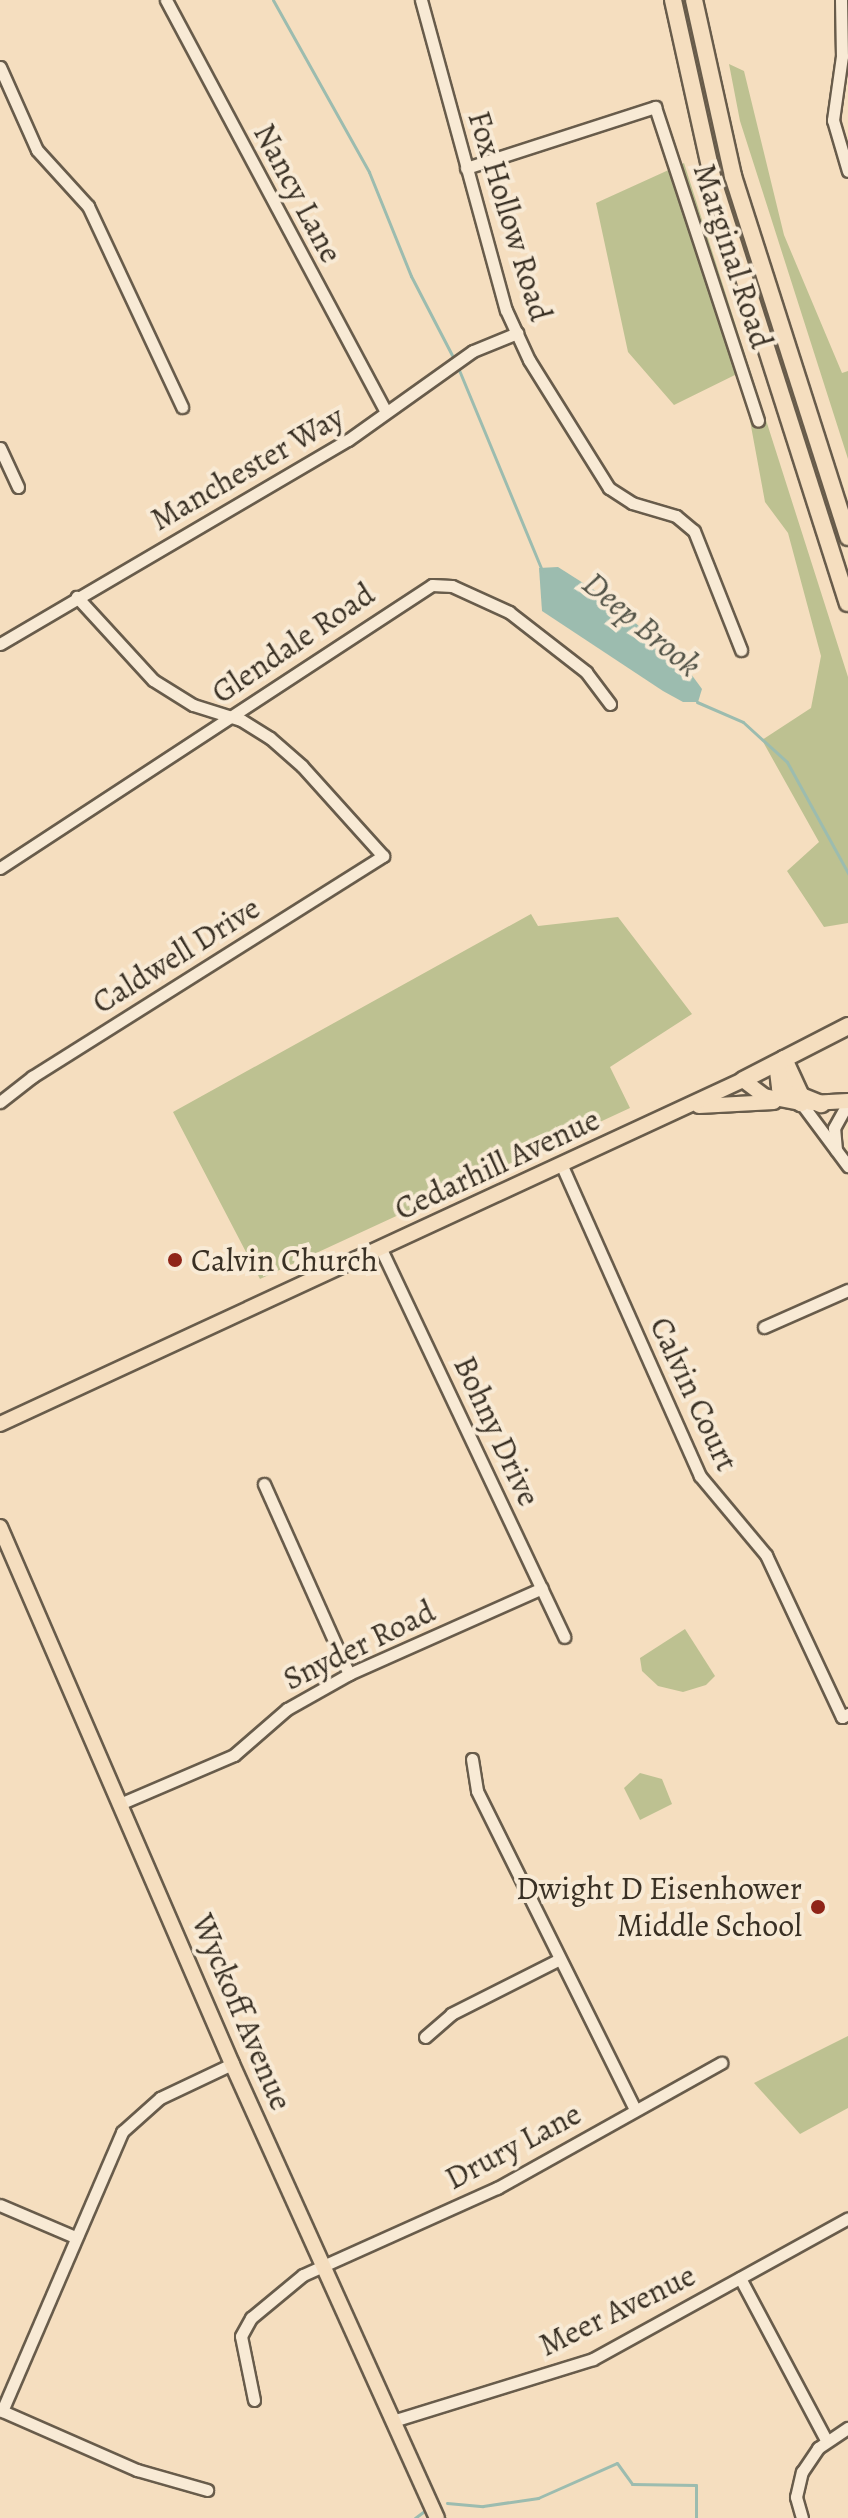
<!DOCTYPE html>
<html>
<head>
<meta charset="utf-8">
<style>
  body { margin:0 }
  #map { position:relative; width:848px; height:2518px; overflow:hidden; background:#f5debf; font-family:Alegreya,serif }
  div>[style] { position:absolute }
  .green>* { inset:0; background:#bdc191 }
  .water>* { inset:0; background:#9cbcaf }
  .stream>* { height:3px; margin:-1.5px; padding:0 1.5px; transform-origin:1.5px; border-radius:1.5px; background:#9cbcaf }
  .roads { filter:drop-shadow(2px 0 #685c4b) drop-shadow(-2px 0 #685c4b) drop-shadow(0 2px #685c4b) drop-shadow(0 -2px #685c4b) }
  .minor>* { height:11px; margin:-5.5px; padding:0 5.5px; transform-origin:5.5px; border-radius:5.5px; background:#f8ead5 }
  .major>* { height:14px; margin:-7px; padding:0 7px; transform-origin:7px; border-radius:7px; background:#f5debf }
  .highway>* { height:16px; margin:-8px; padding:0 8px; transform-origin:8px; border-radius:8px; background:#f5debf }
  .dots>* { width:22px; height:22px; translate:-50% -50%; box-sizing:border-box; border:4px solid #f8ead5; border-radius:50% }
  span { translate:-50% -50%; white-space:nowrap; text-align:center; line-height:1.15; -webkit-text-stroke:8px #f8ead5; paint-order:stroke }
  .street-label { font-size:32px; color:#393024 }
  .poi-label { font-size:32px; color:#393024 }
  .left { translate:0 -50%; text-align:left }
  .right { translate:-100% -50%; text-align:right }
  .water-label { font-size:34px; color:#525347; font-style:italic }
</style>
</head>
<body>
<div id="map">
  <div class="green">
    <div style="clip-path:polygon(729px 64px,744px 71px,784px 235px,842px 373px,848px 371px,848px 459px,740px 121px)"></div>
    <div style="clip-path:polygon(684px 163px,848px 677px,848px 923px,824px 927px,787px 871px,819px 842px,762px 740px,811px 708px,821px 656px,788px 533px,765px 502px,741px 372px,674px 405px,628px 352px,596px 203px)"></div>
    <div style="clip-path:polygon(531px 914px,538px 926px,618px 917px,692px 1014px,610px 1067px,630px 1108px,260px 1279px,173px 1112px)"></div>
    <div style="clip-path:polygon(685px 1629px,715px 1676px,706px 1685px,683px 1692px,658px 1686px,642px 1671px,640px 1658px)"></div>
    <div style="clip-path:polygon(640px 1773px,662px 1779px,672px 1804px,640px 1820px,624px 1788px)"></div>
    <div style="clip-path:polygon(848px 2036px,848px 2108px,800px 2134px,754px 2083px)"></div>
  </div>
  <div class="water">
    <div style="clip-path:polygon(558px 567px,602px 595px,683px 663px,702px 689px,698px 702px,683px 702px,663px 691px,542px 611px,539px 568px)"></div>
  </div>
  <div class="stream">
    <div style="left:273px;top:0;width:197px;rotate:60.8deg"></div>
    <div style="left:369px;top:172px;width:112px;rotate:68deg"></div>
    <div style="left:411px;top:276px;width:89px;rotate:62.6deg"></div>
    <div style="left:459px;top:370px;width:217px;rotate:67.5deg"></div>
    <div style="left:697px;top:702px;width:50px;rotate:23.5deg"></div>
    <div style="left:743px;top:722px;width:59px;rotate:42.3deg"></div>
    <div style="left:787px;top:762px;width:127px;rotate:61.2deg"></div>
    <div style="left:447px;top:2503px;width:36px;rotate:5deg"></div>
    <div style="left:483px;top:2506px;width:56px;rotate:-8.3deg"></div>
    <div style="left:538px;top:2498px;width:86px;rotate:-23.9deg"></div>
    <div style="left:617px;top:2463px;width:26px;rotate:54deg"></div>
    <div style="left:632px;top:2484px;width:64px;rotate:0.9deg"></div>
    <div style="left:696px;top:2485px;width:33px;rotate:90deg"></div>
    <div style="left:415px;top:2518px;width:10px;rotate:-37deg"></div>
  </div>
  <div class="roads">
    <div class="minor">
      <div style="left:166px;top:0;width:466px;rotate:61.9deg"></div>
      <div style="left:421px;top:0;width:321px;rotate:74.7deg"></div>
      <div style="left:506px;top:310px;width:55px;rotate:65.3deg"></div>
      <div style="left:529px;top:360px;width:151px;rotate:58deg"></div>
      <div style="left:609px;top:488px;width:27px;rotate:33deg"></div>
      <div style="left:632px;top:503px;width:46px;rotate:16.5deg"></div>
      <div style="left:676px;top:516px;width:23px;rotate:40deg"></div>
      <div style="left:694px;top:531px;width:128px;rotate:68.4deg"></div>
      <div style="left:841px;top:0;width:56px;rotate:89deg"></div>
      <div style="left:842px;top:56px;width:65px;rotate:98deg"></div>
      <div style="left:833px;top:120px;width:53px;rotate:73.6deg"></div>
      <div style="left:0;top:67px;width:91px;rotate:66deg"></div>
      <div style="left:37px;top:150px;width:76px;rotate:47.7deg"></div>
      <div style="left:88px;top:206px;width:222px;rotate:64.9deg"></div>
      <div style="left:466px;top:168px;width:199px;rotate:-17.9deg"></div>
      <div style="left:655px;top:107px;width:330px;rotate:71.8deg"></div>
      <div style="left:0;top:448px;width:43px;rotate:65.2deg"></div>
      <div style="left:0;top:644px;width:403px;rotate:-30.4deg"></div>
      <div style="left:348px;top:440px;width:153px;rotate:-35.5deg"></div>
      <div style="left:473px;top:351px;width:48px;rotate:-22.2deg"></div>
      <div style="left:0;top:868px;width:516px;rotate:-33.23deg"></div>
      <div style="left:432px;top:585px;width:20px;rotate:3deg"></div>
      <div style="left:452px;top:586px;width:63px;rotate:24.5deg"></div>
      <div style="left:509px;top:612px;width:98px;rotate:37.9deg"></div>
      <div style="left:586px;top:672px;width:40px;rotate:53deg"></div>
      <div style="left:0;top:1102px;width:41px;rotate:-38deg"></div>
      <div style="left:32px;top:1077px;width:415px;rotate:-32.2deg"></div>
      <div style="left:383px;top:856px;width:121px;rotate:-132deg"></div>
      <div style="left:302px;top:766px;width:43px;rotate:-138.8deg"></div>
      <div style="left:270px;top:738px;width:34px;rotate:-148deg"></div>
      <div style="left:241px;top:720px;width:50px;rotate:-162.6deg"></div>
      <div style="left:193px;top:705px;width:47px;rotate:-148deg"></div>
      <div style="left:153px;top:680px;width:113px;rotate:-132.5deg"></div>
      <div style="left:801px;top:1103px;width:79px;rotate:53.3deg"></div>
      <div style="left:836px;top:1150px;width:22px;rotate:-95deg"></div>
      <div style="left:834px;top:1128px;width:29px;rotate:-61deg"></div>
      <div style="left:562px;top:1166px;width:339px;rotate:66deg"></div>
      <div style="left:700px;top:1476px;width:103px;rotate:50.1deg"></div>
      <div style="left:766px;top:1555px;width:179px;rotate:64.9deg"></div>
      <div style="left:842px;top:1717px;width:7px;rotate:-27deg"></div>
      <div style="left:381px;top:1249px;width:429px;rotate:64.7deg"></div>
      <div style="left:764px;top:1327px;width:92px;rotate:-23.8deg"></div>
      <div style="left:264px;top:1484px;width:208px;rotate:65.9deg"></div>
      <div style="left:472px;top:1759px;width:32px;rotate:81deg"></div>
      <div style="left:477px;top:1791px;width:355px;rotate:63.6deg"></div>
      <div style="left:122px;top:1803px;width:122px;rotate:-23.2deg"></div>
      <div style="left:234px;top:1755px;width:70px;rotate:-41deg"></div>
      <div style="left:287px;top:1709px;width:71px;rotate:-29.4deg"></div>
      <div style="left:349px;top:1674px;width:211px;rotate:-24deg"></div>
      <div style="left:425px;top:2037px;width:35px;rotate:-41deg"></div>
      <div style="left:451px;top:2014px;width:120px;rotate:-26.8deg"></div>
      <div style="left:0;top:2205px;width:82px;rotate:23.1deg"></div>
      <div style="left:740px;top:2278px;width:183px;rotate:62deg"></div>
      <div style="left:254px;top:2400px;width:65px;rotate:-101.5deg"></div>
      <div style="left:241px;top:2336px;width:21px;rotate:-61deg"></div>
      <div style="left:251px;top:2318px;width:67px;rotate:-39.6deg"></div>
      <div style="left:303px;top:2275px;width:213px;rotate:-24.2deg"></div>
      <div style="left:497px;top:2188px;width:257px;rotate:-29.2deg"></div>
      <div style="left:0;top:2410px;width:150px;rotate:23.7deg"></div>
      <div style="left:137px;top:2470px;width:73px;rotate:15.9deg"></div>
      <div style="left:2px;top:2411px;width:304px;rotate:-66.7deg"></div>
      <div style="left:122px;top:2132px;width:51px;rotate:-41.8deg"></div>
      <div style="left:160px;top:2098px;width:80px;rotate:-25.3deg"></div>
      <div style="left:396px;top:2420px;width:206px;rotate:-17.2deg"></div>
      <div style="left:593px;top:2359px;width:291px;rotate:-28.9deg"></div>
      <div style="left:802px;top:2518px;width:22px;rotate:-106deg"></div>
      <div style="left:796px;top:2497px;width:26px;rotate:-77deg"></div>
      <div style="left:802px;top:2472px;width:29px;rotate:-56deg"></div>
      <div style="left:818px;top:2448px;width:36px;rotate:-34deg"></div>
    </div>
    <div class="major">
      <div style="left:811px;top:1103px;width:37px;rotate:-3deg"></div>
      <div style="left:699px;top:1106px;width:75px;rotate:-3.1deg"></div>
      <div style="left:0;top:1424px;width:819px;rotate:-24.84deg"></div>
      <div style="left:743px;top:1080px;width:26px;rotate:37deg"></div>
      <div style="left:764px;top:1096px;width:38px;rotate:11deg"></div>
      <div style="left:0;top:1527px;width:585px;rotate:66.63deg"></div>
      <div style="left:232px;top:2064px;width:498px;rotate:65.7deg"></div>
    </div>
    <div class="highway">
      <div style="left:673px;top:0;width:185px;rotate:77.5deg"></div>
      <div style="left:713px;top:181px;width:443px;rotate:72.3deg"></div>
      <div style="left:694px;top:0;width:180px;rotate:77.5deg"></div>
      <div style="left:733px;top:176px;width:379px;rotate:72.3deg"></div>
      <div style="left:784px;top:1059px;width:41px;rotate:65.3deg"></div>
      <div style="left:801px;top:1096px;width:22px;rotate:22deg"></div>
      <div style="left:784px;top:1059px;width:13px;rotate:117deg"></div>
      <div style="left:778px;top:1071px;width:17px;rotate:83deg"></div>
      <div style="left:780px;top:1088px;width:26px;rotate:36deg"></div>
      <div style="left:743px;top:1080px;width:118px;rotate:-27.2deg"></div>
    </div>
  </div>
  <div class="dots">
    <div style="left:175px;top:1260px;background:#8f2418"></div>
    <div style="left:818px;top:1907px;background:#8f2418"></div>
  </div>
  <div class="street-label">
    <span style="left:298px;top:193px;rotate:62deg">Nancy Lane</span>
    <span style="left:510px;top:216px;rotate:73deg">Fox Hollow Road</span>
    <span style="left:733px;top:256px;rotate:72deg">Marginal Road</span>
    <span style="left:247px;top:468px;rotate:-30deg">Manchester Way</span>
    <span style="left:293px;top:643px;rotate:-34deg">Glendale Road</span>
    <span style="left:176px;top:955px;rotate:-32deg">Caldwell Drive</span>
    <span style="left:497px;top:1164px;rotate:-25deg">Cedarhill Avenue</span>
    <span style="left:694px;top:1394px;rotate:65deg">Calvin Court</span>
    <span style="left:497px;top:1431px;rotate:65deg">Bohny Drive</span>
    <span style="left:359px;top:1645px;rotate:-26deg">Snyder Road</span>
    <span style="left:242px;top:2012px;rotate:67deg">Wyckoff Avenue</span>
    <span style="left:513px;top:2146px;rotate:-28deg">Drury Lane</span>
    <span style="left:617px;top:2310px;rotate:-26deg">Meer Avenue</span>
  </div>
  <div class="poi-label">
    <span class="left" style="left:191px;top:1260px">Calvin Church</span>
    <span class="right" style="left:802px;top:1907px">Dwight D Eisenhower<br>Middle School</span>
  </div>
  <div class="water-label">
    <span style="left:642px;top:624px;rotate:40deg">Deep Brook</span>
  </div>
</div>
</body>
</html>
